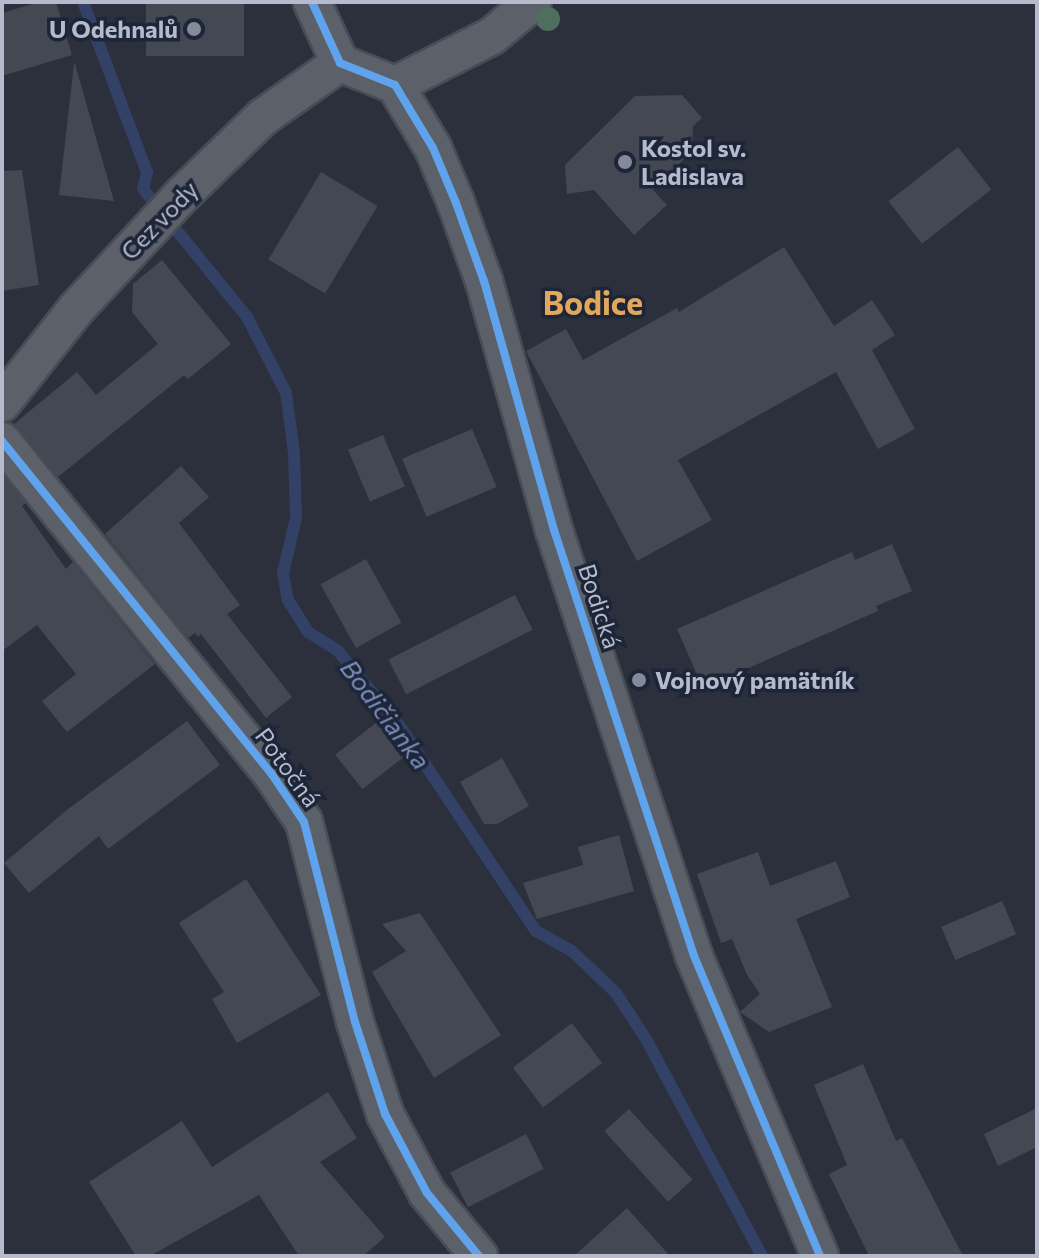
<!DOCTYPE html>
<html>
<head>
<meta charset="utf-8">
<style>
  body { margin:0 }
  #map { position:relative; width:1039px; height:1258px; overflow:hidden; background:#2b303c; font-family:Commissioner,sans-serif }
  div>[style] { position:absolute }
  .stream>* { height:12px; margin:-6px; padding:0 6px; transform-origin:6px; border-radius:6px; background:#334167 }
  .building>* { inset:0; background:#444852; transform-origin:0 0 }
  .roads { filter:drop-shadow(2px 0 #484c55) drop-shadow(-2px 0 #484c55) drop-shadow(0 2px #484c55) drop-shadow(0 -2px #484c55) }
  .minor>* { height:36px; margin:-18px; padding:0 18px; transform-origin:18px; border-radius:18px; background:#5c6069 }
  .cycleway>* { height:8px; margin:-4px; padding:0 4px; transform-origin:4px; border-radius:4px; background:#60a3ed }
  .trees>* { width:24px; height:24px; margin:-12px; border-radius:50%; background:#4e6e60 }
  .dots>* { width:22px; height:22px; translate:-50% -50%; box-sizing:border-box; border:4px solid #1d2539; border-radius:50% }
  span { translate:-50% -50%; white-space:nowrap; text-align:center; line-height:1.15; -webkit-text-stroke:7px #1d2539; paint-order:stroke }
  .poi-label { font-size:24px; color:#b5bbcd; font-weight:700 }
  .right { translate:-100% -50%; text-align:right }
  .left { translate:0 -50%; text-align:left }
  .street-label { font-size:24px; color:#b5bbcd }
  .water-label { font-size:26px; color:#7a8cb7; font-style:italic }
  .district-label { font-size:32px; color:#e1a85d; font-weight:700 }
  .frame { position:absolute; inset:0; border:4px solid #b5bbcd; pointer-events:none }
</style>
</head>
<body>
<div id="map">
  <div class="stream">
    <div style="left:83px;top:2px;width:182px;rotate:69.4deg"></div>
    <div style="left:147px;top:172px;width:17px;rotate:103deg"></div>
    <div style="left:143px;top:189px;width:165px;rotate:50.9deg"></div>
    <div style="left:247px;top:317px;width:85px;rotate:62.8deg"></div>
    <div style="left:286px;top:393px;width:61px;rotate:82.4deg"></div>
    <div style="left:294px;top:453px;width:65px;rotate:88.2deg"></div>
    <div style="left:296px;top:518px;width:57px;rotate:103.3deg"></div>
    <div style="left:283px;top:573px;width:27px;rotate:80deg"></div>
    <div style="left:288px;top:600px;width:38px;rotate:58deg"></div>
    <div style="left:308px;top:632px;width:36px;rotate:32deg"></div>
    <div style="left:338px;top:651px;width:99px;rotate:50.7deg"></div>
    <div style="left:401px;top:728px;width:244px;rotate:56.4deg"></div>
    <div style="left:536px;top:931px;width:41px;rotate:29.1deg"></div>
    <div style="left:572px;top:951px;width:61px;rotate:43.7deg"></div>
    <div style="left:616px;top:993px;width:55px;rotate:56.9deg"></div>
    <div style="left:646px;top:1039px;width:246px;rotate:61.9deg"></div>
  </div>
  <div class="building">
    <div style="clip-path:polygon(39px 2px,56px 2px,72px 55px,2px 76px,2px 13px)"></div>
    <div style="left:146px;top:2px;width:98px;height:54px"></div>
    <div style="clip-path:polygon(74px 64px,75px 64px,114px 201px,59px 195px)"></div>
    <div style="clip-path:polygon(682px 95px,702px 118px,693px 126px,692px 151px,653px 190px,667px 205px,634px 235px,594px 190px,567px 194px,565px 165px,635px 96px)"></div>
    <div style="left:958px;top:147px;width:54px;height:88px;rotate:52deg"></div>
    <div style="clip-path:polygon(22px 170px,39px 285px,2px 291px,2px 171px)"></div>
    <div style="left:321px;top:172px;width:66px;height:102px;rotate:31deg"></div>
    <div style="clip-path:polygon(784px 247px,834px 326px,872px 300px,895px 335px,872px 350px,915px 429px,878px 449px,836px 372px,678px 460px,712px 520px,637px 561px,526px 351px,566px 329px,583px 360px,677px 308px,679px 312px)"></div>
    <div style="clip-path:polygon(162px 260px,231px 344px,188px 379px,184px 375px,58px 477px,14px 424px,77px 372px,96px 395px,158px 344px,132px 312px,133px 284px)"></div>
    <div style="left:472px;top:429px;width:63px;height:76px;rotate:67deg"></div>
    <div style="left:383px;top:435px;width:56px;height:38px;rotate:67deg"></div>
    <div style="clip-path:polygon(181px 466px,209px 497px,179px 523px,240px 605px,227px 614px,292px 697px,266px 718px,201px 634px,198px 637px,195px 633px,188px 638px,105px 534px)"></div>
    <div style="clip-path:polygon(2px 474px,26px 503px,22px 506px,66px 569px,73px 562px,155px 664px,67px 732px,42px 701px,76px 674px,37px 625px,2px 651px)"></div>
    <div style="clip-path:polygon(892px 544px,912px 591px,876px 606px,878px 611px,703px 688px,677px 629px,852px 552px,855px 560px)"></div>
    <div style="left:366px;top:559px;width:73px;height:52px;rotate:61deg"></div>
    <div style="left:515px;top:595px;width:39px;height:142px;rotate:63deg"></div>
    <div style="clip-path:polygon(187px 721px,220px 765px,108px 849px,99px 836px,29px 893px,4px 863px,68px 809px)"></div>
    <div style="left:377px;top:722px;width:44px;height:53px;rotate:52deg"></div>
    <div style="clip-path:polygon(502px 758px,529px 806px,497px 824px,484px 824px,460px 782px)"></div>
    <div style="clip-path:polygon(619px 835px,634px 891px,537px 919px,523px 883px,583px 865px,578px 847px)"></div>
    <div style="clip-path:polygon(758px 852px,770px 886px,836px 861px,850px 897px,796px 919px,832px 1007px,769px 1032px,740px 1012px,760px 994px,747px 975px,732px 939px,721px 943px,697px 874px)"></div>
    <div style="clip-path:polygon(246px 879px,321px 995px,237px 1043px,212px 999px,224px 992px,179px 923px)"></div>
    <div style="left:1002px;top:901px;width:36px;height:66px;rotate:67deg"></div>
    <div style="clip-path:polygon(420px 913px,501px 1035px,434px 1078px,372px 972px,406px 951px,382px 924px)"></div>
    <div style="left:572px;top:1023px;width:50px;height:74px;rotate:53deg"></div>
    <div style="clip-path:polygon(863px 1064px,896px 1141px,902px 1138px,963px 1256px,869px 1256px,829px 1174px,847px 1165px,814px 1085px)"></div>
    <div style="clip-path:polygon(328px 1092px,357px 1138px,320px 1162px,385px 1237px,363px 1256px,299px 1256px,259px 1195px,150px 1256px,136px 1256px,89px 1182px,182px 1121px,212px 1167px)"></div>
    <div style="clip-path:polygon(1037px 1108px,1037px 1147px,998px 1166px,984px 1134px)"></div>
    <div style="left:629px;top:1109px;width:95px;height:33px;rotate:48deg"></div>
    <div style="left:526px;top:1134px;width:39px;height:85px;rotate:63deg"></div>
    <div style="clip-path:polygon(627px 1208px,670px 1256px,574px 1256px)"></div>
  </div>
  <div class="roads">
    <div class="minor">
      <div style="left:312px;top:2px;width:67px;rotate:65.3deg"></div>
      <div style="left:340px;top:63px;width:59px;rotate:21.8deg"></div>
      <div style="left:395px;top:85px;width:74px;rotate:58.9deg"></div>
      <div style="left:433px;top:148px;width:60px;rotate:67.3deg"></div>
      <div style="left:456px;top:203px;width:83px;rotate:70.3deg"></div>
      <div style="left:484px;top:281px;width:259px;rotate:74.3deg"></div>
      <div style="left:554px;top:530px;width:448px;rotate:71.8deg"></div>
      <div style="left:694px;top:956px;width:325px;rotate:67.2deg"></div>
      <div style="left:395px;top:85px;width:109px;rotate:-26.8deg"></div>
      <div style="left:492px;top:36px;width:53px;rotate:-39.7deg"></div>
      <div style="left:2px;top:403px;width:121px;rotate:-51.7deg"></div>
      <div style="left:77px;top:308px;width:154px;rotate:-47.1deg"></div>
      <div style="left:182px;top:195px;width:112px;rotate:-43.9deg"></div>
      <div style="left:263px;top:117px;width:94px;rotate:-35deg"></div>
      <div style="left:2px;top:441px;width:427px;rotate:51deg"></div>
      <div style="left:271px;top:773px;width:59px;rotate:56deg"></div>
      <div style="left:304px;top:822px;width:206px;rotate:75.7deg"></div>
      <div style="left:355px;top:1022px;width:97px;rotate:71.9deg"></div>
      <div style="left:385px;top:1114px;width:89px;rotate:62deg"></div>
      <div style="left:427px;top:1193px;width:82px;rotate:50.5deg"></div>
    </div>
  </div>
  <div class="cycleway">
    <div style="left:312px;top:2px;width:67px;rotate:65.3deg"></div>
    <div style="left:340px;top:63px;width:59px;rotate:21.8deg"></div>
    <div style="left:395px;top:85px;width:74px;rotate:58.9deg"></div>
    <div style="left:433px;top:148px;width:60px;rotate:67.3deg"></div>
    <div style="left:456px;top:203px;width:83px;rotate:70.3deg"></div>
    <div style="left:484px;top:281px;width:259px;rotate:74.3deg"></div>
    <div style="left:554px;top:530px;width:448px;rotate:71.8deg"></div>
    <div style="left:694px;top:956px;width:325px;rotate:67.2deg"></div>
    <div style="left:2px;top:441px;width:427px;rotate:51deg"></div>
    <div style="left:271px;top:773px;width:59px;rotate:56deg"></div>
    <div style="left:304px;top:822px;width:206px;rotate:75.7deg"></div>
    <div style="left:355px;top:1022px;width:97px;rotate:71.9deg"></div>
    <div style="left:385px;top:1114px;width:89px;rotate:62deg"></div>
    <div style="left:427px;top:1193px;width:82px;rotate:50.5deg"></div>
  </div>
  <div class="trees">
    <div style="left:548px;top:19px"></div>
  </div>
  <div class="dots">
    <div style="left:194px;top:29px;background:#858a9a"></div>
    <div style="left:625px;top:162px;background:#858a9a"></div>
    <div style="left:639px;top:680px;background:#858a9a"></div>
  </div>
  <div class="poi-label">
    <span class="right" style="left:178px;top:29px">U Odehnalů</span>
    <span class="left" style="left:641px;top:162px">Kostol sv.<br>Ladislava</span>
    <span class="left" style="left:655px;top:680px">Vojnový pamätník</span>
  </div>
  <div class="street-label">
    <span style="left:159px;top:220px;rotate:-46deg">Cez vody</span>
    <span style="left:600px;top:606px;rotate:72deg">Bodická</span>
    <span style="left:288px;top:767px;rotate:54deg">Potočná</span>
  </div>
  <div class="water-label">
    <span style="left:386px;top:714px;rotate:53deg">Bodičianka</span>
  </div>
  <div class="district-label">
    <span style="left:593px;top:302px">Bodice</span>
  </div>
  <div class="frame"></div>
</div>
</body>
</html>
